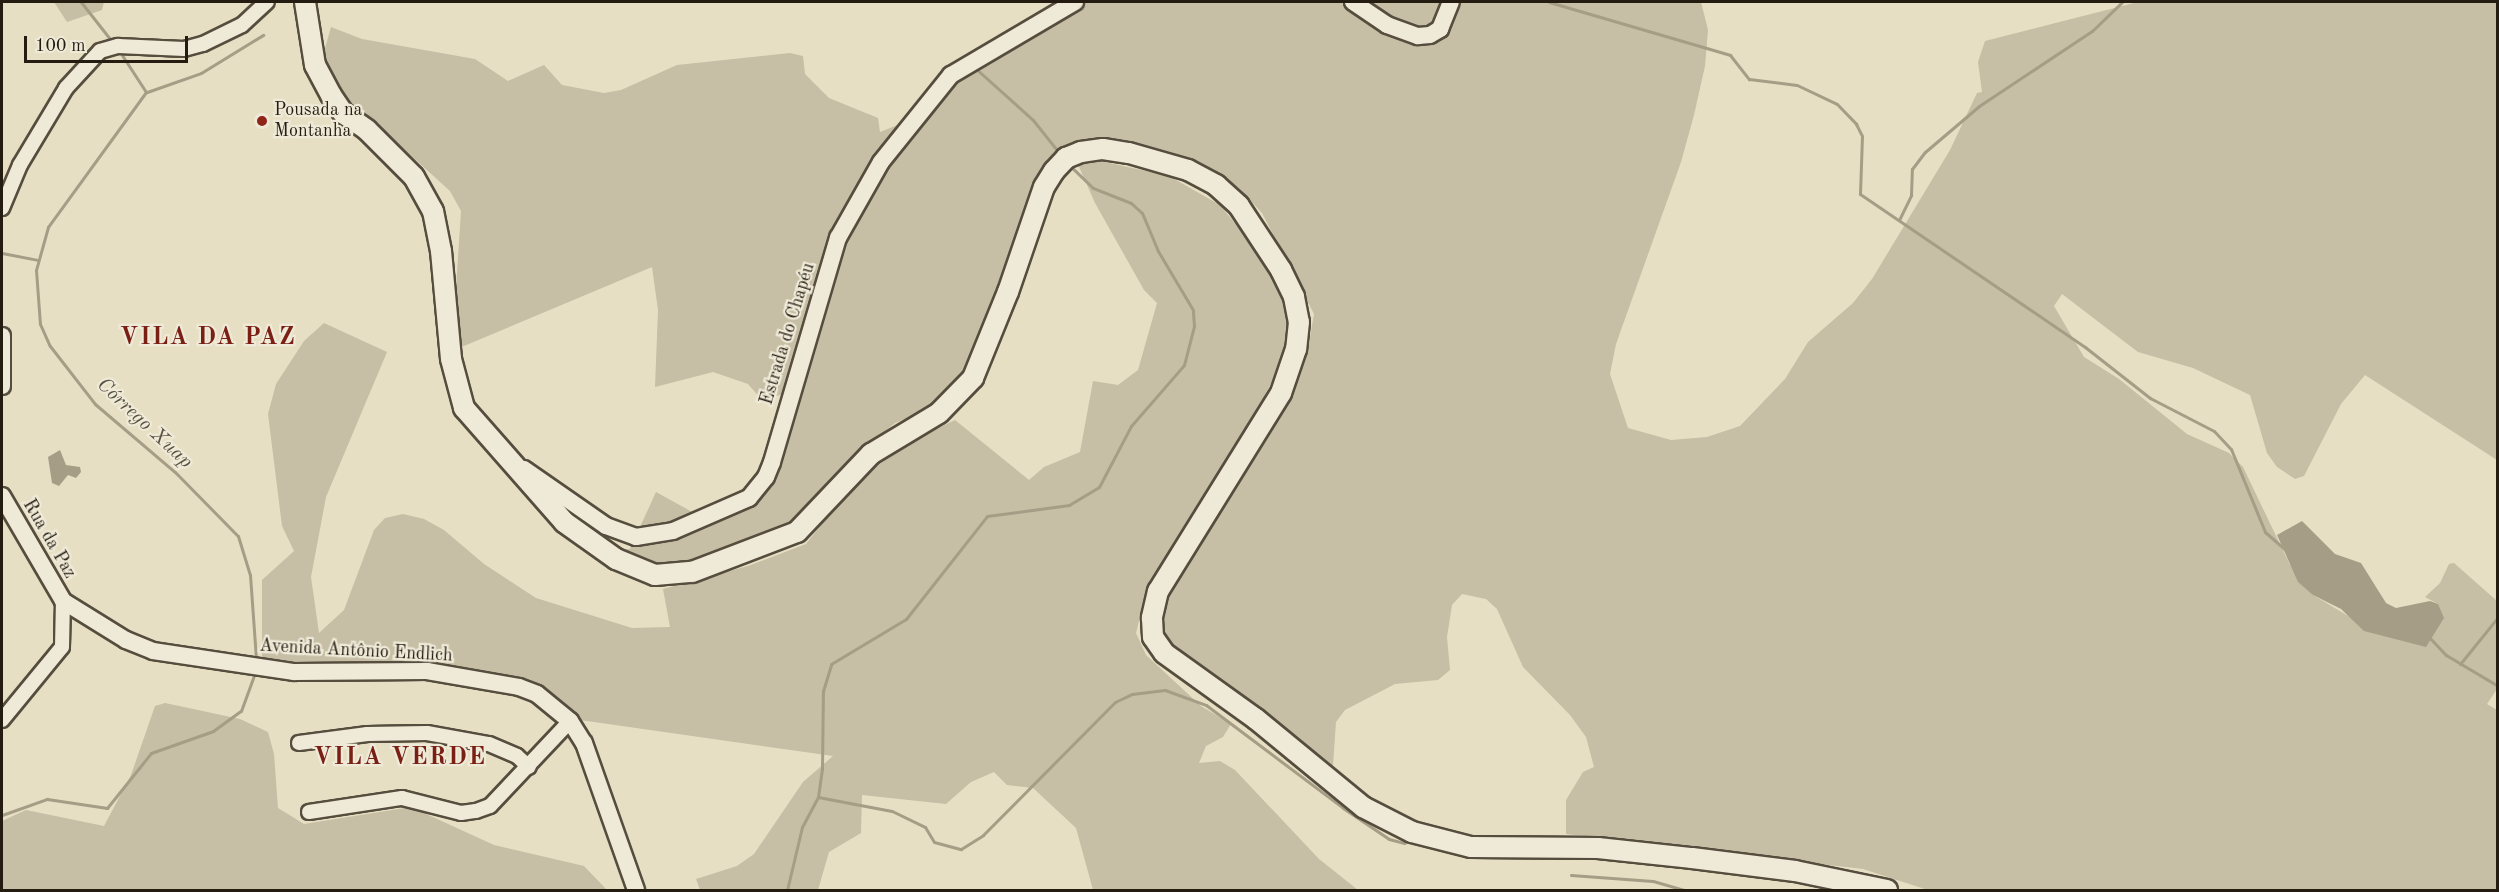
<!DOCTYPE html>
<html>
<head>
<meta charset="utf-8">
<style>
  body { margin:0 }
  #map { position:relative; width:2499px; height:892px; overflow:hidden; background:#e7dfc3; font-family:"Old Standard TT",serif }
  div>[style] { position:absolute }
  .green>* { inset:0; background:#c6bea5 }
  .water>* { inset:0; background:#a59d86 }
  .stream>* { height:3px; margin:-1.5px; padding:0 1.5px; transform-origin:1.5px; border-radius:1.5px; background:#a59d86 }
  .roads { filter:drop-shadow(2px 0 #564d3e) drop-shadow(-2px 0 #564d3e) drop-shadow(0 2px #564d3e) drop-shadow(0 -2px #564d3e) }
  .minor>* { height:14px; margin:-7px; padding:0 7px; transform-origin:7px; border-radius:7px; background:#efead8 }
  .tertiary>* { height:16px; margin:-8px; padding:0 8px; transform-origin:8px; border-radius:8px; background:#efead8 }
  .secondary>* { height:20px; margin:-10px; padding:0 10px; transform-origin:10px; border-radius:10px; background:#efead8 }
  .dots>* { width:16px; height:16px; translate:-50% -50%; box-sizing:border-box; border:3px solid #efead8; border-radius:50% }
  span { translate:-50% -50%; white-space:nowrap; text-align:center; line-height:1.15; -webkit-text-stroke:4.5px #efead8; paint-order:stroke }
  .poi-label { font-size:18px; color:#251c11 }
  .left { translate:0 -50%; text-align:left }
  .street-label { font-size:18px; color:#251c11 }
  .water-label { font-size:20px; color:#585040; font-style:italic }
  .district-label { font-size:24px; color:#7a1f14; font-weight:700; letter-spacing:1.5px }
  .frame { position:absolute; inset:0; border:3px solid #251c11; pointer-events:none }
  .scale { position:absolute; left:24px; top:36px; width:164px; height:27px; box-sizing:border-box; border:3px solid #251c11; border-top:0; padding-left:8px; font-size:18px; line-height:21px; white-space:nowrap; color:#251c11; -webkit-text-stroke:4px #efead8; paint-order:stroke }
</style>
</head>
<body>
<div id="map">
  <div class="green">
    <div style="clip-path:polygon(54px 2px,104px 2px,102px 10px,67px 22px)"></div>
    <div style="clip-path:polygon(1062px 2px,1701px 2px,1708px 30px,1705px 66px,1694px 115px,1681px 162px,1616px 344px,1610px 374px,1628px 428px,1671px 440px,1707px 437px,1740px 426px,1785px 379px,1808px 342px,1853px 303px,1872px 279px,1950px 150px,1977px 93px,1982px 92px,1978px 62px,1985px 41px,2138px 2px,2497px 2px,2497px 460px,2365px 375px,2341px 404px,2304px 476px,2295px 479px,2277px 467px,2267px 453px,2250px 395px,2193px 368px,2138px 352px,2062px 294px,2054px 306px,2084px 357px,2119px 379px,2187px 434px,2229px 453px,2243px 467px,2290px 565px,2313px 595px,2380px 635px,2428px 641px,2433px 634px,2438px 604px,2425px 597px,2440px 583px,2449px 564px,2454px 563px,2497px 601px,2497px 689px,2487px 704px,2497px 710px,2497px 890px,1928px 890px,1863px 869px,1566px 834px,1566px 800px,1583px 772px,1594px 767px,1586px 737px,1570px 715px,1523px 667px,1497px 609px,1486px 599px,1462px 594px,1452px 605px,1447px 637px,1450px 670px,1438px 680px,1395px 684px,1345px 710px,1336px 722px,1333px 766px,1203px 673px,1171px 645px,1160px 629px,1167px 588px,1208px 533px,1288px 388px,1309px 343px,1314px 314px,1262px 213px,1248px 198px,1216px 171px,1135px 145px,1062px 146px,1039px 181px,979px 340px,947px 402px,895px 423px,855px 455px,796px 518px,747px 548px,656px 572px,602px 550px,630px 549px,656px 492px,705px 519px,760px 489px,784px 394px,762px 400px,748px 384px,713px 372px,655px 387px,658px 310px,652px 267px,452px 351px,461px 211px,450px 191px,375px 123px,343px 101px,322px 59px,331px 27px,362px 39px,475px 59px,508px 81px,544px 65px,562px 85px,604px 93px,621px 90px,677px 65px,790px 53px,803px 56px,805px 74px,829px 98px,878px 118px,880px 132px,908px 121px,946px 73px,987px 42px)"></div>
    <div style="clip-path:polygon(1082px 157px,1169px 176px,1220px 205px,1248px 239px,1294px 315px,1288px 351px,1225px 470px,1148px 584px,1136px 633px,1146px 655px,1201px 706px,1231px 724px,1223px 737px,1206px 746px,1199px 763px,1220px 761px,1235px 770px,1319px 859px,1358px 890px,1093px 890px,1076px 828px,1033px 788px,1007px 785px,994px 772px,971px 782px,946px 804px,862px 795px,861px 833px,829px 852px,818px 890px,700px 890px,696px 879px,737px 866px,754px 854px,803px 782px,833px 756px,580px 720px,525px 688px,262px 663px,262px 580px,294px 551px,282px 526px,268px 414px,276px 384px,304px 341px,324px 323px,387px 352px,326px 497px,311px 577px,319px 633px,344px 610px,374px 530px,385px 518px,403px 514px,424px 519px,444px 530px,484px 564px,536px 598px,632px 628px,670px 627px,663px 589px,748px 566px,806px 544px,861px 474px,887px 453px,955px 420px,1029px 480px,1044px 467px,1080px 452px,1093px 381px,1118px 385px,1138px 370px,1157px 303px,1144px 290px,1095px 203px,1076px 160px)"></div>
    <div style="clip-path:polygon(165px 703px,240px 719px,268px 732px,274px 754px,278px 808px,304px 824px,411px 807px,494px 845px,584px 866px,607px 890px,2px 890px,2px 821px,26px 810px,104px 826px,131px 775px,155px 706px)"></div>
  </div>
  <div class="water">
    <div style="clip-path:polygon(60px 450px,66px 465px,80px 467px,81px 472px,76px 478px,68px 475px,59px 486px,52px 483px,48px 457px)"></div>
    <div style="clip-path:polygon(2302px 521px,2335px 554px,2361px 563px,2386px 603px,2396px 608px,2430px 601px,2438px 604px,2444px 618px,2426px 647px,2364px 631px,2341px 609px,2313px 595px,2298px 582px,2277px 535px)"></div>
  </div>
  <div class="stream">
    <div style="left:81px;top:2px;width:47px;rotate:51.9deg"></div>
    <div style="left:1549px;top:2px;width:189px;rotate:16.3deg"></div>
    <div style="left:1730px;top:55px;width:31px;rotate:52deg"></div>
    <div style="left:1749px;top:79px;width:48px;rotate:7.1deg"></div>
    <div style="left:1797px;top:85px;width:44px;rotate:25.4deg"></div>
    <div style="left:1837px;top:104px;width:28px;rotate:46deg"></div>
    <div style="left:1856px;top:124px;width:13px;rotate:63deg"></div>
    <div style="left:1862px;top:136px;width:58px;rotate:92deg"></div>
    <div style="left:1860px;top:194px;width:272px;rotate:34.2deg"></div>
    <div style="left:2085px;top:347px;width:83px;rotate:38.1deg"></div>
    <div style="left:2150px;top:398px;width:72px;rotate:27.3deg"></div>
    <div style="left:2214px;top:431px;width:25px;rotate:47deg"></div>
    <div style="left:2231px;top:449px;width:90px;rotate:67.7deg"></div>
    <div style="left:2265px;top:532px;width:29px;rotate:41deg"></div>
    <div style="left:120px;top:52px;width:48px;rotate:57deg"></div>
    <div style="left:974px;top:67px;width:79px;rotate:41.9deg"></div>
    <div style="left:1033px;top:120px;width:43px;rotate:51.5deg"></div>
    <div style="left:146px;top:92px;width:167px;rotate:126deg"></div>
    <div style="left:48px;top:227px;width:45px;rotate:105.6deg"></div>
    <div style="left:36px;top:270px;width:54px;rotate:85.8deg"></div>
    <div style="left:40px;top:324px;width:24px;rotate:66deg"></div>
    <div style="left:50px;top:346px;width:73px;rotate:52.2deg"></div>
    <div style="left:95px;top:404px;width:105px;rotate:40.4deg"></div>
    <div style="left:175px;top:472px;width:90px;rotate:45.5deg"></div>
    <div style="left:238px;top:536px;width:41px;rotate:72.9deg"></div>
    <div style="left:250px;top:575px;width:83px;rotate:85.9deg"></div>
    <div style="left:147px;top:92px;width:57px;rotate:-19.4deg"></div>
    <div style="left:201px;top:73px;width:73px;rotate:-31.5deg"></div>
    <div style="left:1899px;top:220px;width:28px;rotate:-64deg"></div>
    <div style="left:1911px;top:195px;width:26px;rotate:-88deg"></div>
    <div style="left:1912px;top:169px;width:21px;rotate:-53deg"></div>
    <div style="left:1925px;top:152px;width:71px;rotate:-40.4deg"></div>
    <div style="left:1979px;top:106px;width:136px;rotate:-33.6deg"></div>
    <div style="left:2092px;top:31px;width:42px;rotate:-44deg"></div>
    <div style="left:2px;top:253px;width:36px;rotate:11deg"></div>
    <div style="left:2429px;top:637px;width:25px;rotate:47deg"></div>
    <div style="left:2446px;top:655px;width:61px;rotate:30.8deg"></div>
    <div style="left:2460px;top:664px;width:60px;rotate:-51deg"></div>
    <div style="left:818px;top:797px;width:75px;rotate:10.7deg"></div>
    <div style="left:892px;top:811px;width:37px;rotate:26deg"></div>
    <div style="left:925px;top:827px;width:17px;rotate:59deg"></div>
    <div style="left:934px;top:842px;width:28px;rotate:15deg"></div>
    <div style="left:961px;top:849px;width:26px;rotate:-32deg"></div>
    <div style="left:983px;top:835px;width:187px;rotate:-45.2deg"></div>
    <div style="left:1115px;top:702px;width:19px;rotate:-25deg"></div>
    <div style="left:1132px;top:694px;width:33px;rotate:-7deg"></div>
    <div style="left:1165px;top:690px;width:44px;rotate:20.1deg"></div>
    <div style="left:1206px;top:705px;width:171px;rotate:36.9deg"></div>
    <div style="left:1343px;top:808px;width:55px;rotate:34deg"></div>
    <div style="left:1389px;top:839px;width:16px;rotate:15deg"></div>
    <div style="left:2px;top:815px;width:48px;rotate:-19.6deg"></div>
    <div style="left:47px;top:799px;width:61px;rotate:8.5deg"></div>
    <div style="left:107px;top:808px;width:70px;rotate:-51.3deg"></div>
    <div style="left:151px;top:753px;width:66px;rotate:-19.5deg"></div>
    <div style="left:213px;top:731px;width:34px;rotate:-36deg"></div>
    <div style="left:241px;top:711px;width:37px;rotate:-70deg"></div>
    <div style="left:1571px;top:875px;width:82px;rotate:4.2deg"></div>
    <div style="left:1653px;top:881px;width:33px;rotate:16deg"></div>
    <div style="left:787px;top:890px;width:65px;rotate:-76.6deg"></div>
    <div style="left:802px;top:827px;width:34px;rotate:-62deg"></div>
    <div style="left:818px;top:797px;width:29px;rotate:-82deg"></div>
    <div style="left:822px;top:768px;width:77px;rotate:-89.3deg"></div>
    <div style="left:823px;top:691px;width:28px;rotate:-73deg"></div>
    <div style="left:831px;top:664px;width:87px;rotate:-31deg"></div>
    <div style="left:906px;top:619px;width:131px;rotate:-51.8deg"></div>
    <div style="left:987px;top:516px;width:83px;rotate:-7.6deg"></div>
    <div style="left:1069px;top:505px;width:35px;rotate:-31deg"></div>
    <div style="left:1099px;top:487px;width:69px;rotate:-62.3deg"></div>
    <div style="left:1131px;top:426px;width:81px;rotate:-49deg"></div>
    <div style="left:1184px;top:365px;width:40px;rotate:-75.6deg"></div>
    <div style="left:1194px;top:326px;width:16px;rotate:-94deg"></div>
    <div style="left:1193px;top:310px;width:69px;rotate:-120.7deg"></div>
    <div style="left:1158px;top:251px;width:41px;rotate:-112.8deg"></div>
    <div style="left:1142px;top:213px;width:15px;rotate:-138deg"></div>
    <div style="left:1131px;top:203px;width:41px;rotate:-158.5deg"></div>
    <div style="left:1093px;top:188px;width:30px;rotate:-136deg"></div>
  </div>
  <div class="roads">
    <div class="minor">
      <div style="left:2px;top:208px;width:47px;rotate:-67.3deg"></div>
      <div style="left:20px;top:165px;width:90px;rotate:-59.1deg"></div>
      <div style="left:66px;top:88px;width:50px;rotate:-47.4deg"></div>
      <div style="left:100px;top:51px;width:19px;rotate:-16deg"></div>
      <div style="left:118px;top:46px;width:66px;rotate:2.6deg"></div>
      <div style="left:184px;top:49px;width:20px;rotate:-15deg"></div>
      <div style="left:203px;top:44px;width:43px;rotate:-26deg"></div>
      <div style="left:242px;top:25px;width:34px;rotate:-43deg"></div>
      <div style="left:2px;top:720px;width:94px;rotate:-50.6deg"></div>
      <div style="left:62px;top:647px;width:46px;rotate:-88.8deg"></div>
      <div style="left:299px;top:743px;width:69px;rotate:-7.5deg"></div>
      <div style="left:367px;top:734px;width:60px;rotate:-1deg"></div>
      <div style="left:427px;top:733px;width:63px;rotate:10.1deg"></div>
      <div style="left:489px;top:744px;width:30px;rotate:23deg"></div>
      <div style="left:517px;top:756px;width:16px;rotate:43deg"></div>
      <div style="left:309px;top:812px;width:94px;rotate:-8.6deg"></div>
      <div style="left:402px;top:798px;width:61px;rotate:14.3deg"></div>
      <div style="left:461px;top:813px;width:15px;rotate:-8deg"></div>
      <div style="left:476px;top:811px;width:15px;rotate:-20deg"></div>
      <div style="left:490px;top:806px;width:117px;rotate:-46.7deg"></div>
    </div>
    <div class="tertiary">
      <div style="left:1353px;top:2px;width:41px;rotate:34.1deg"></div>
      <div style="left:1387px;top:25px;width:33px;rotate:20deg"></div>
      <div style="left:1418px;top:36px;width:12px;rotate:-5deg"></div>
      <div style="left:1430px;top:35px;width:12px;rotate:-31deg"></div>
      <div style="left:1440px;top:29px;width:29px;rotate:-68deg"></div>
      <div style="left:2px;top:336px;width:50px;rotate:90deg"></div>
      <div style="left:524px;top:469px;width:100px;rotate:34.8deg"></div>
      <div style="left:606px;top:526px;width:32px;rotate:20deg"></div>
      <div style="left:636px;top:537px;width:37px;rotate:-9deg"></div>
      <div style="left:673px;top:531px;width:83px;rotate:-23.5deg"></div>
      <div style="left:749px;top:498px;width:27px;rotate:-51deg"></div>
      <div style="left:766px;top:477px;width:16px;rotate:-68deg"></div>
      <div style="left:772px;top:462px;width:234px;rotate:-73.6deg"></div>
      <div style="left:838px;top:238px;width:87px;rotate:-60.5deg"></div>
      <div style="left:881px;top:162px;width:112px;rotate:-51.2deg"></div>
      <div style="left:951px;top:75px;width:144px;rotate:-30.5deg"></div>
      <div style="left:2px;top:496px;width:121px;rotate:59.8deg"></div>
      <div style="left:63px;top:601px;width:74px;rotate:31.8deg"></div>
      <div style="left:126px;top:640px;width:29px;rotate:22deg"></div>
      <div style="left:153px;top:651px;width:143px;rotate:8.5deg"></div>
      <div style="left:294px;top:672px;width:133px;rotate:-0.4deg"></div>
      <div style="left:427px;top:671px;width:93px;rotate:9.9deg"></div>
      <div style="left:519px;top:687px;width:19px;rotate:21deg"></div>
      <div style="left:537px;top:694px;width:43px;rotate:39.3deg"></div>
      <div style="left:570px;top:721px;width:26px;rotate:58deg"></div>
      <div style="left:584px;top:743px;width:156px;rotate:70.5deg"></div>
    </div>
    <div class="secondary">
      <div style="left:305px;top:2px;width:64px;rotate:81deg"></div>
      <div style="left:315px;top:65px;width:34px;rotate:62deg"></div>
      <div style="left:331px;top:95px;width:22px;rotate:56deg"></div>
      <div style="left:343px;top:113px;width:29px;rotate:35deg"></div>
      <div style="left:367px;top:130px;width:66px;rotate:45deg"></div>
      <div style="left:414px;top:177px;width:39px;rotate:61deg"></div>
      <div style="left:433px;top:211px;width:41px;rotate:78.7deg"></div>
      <div style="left:441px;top:251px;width:108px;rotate:84.7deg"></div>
      <div style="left:451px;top:359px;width:51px;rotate:75.1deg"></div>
      <div style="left:464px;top:408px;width:152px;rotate:48.7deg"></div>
      <div style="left:564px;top:522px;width:64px;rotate:35.4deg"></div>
      <div style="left:616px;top:559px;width:42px;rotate:22.3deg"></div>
      <div style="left:655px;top:575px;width:37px;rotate:-5deg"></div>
      <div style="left:692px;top:572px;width:112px;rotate:-20.9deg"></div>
      <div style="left:797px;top:532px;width:108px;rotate:-46.5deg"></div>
      <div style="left:871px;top:454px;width:79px;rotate:-31.1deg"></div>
      <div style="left:939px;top:413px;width:49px;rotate:-45.8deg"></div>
      <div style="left:973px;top:378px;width:93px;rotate:-67.9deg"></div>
      <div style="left:1008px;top:292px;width:111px;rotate:-71.1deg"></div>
      <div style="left:1044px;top:187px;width:19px;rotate:-58deg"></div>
      <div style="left:1054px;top:171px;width:18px;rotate:-47deg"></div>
      <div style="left:1066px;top:158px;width:16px;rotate:-22deg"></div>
      <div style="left:1081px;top:152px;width:22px;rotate:-8deg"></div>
      <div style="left:1103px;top:149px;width:26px;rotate:9deg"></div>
      <div style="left:1129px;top:153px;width:61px;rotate:16.1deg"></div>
      <div style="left:1188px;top:170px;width:32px;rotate:28deg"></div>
      <div style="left:1216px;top:185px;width:31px;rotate:42deg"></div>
      <div style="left:1239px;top:206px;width:77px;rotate:56.7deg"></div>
      <div style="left:1281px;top:270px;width:30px;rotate:64deg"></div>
      <div style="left:1294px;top:297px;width:25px;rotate:79deg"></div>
      <div style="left:1299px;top:322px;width:27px;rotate:96deg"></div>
      <div style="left:1296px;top:349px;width:46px;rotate:108.8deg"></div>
      <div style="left:1281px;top:393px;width:233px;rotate:121.8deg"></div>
      <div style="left:1158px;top:591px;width:28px;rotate:103deg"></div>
      <div style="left:1152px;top:618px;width:19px;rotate:87deg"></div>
      <div style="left:1153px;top:637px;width:19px;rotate:55deg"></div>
      <div style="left:1164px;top:653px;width:113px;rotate:35.7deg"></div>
      <div style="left:1256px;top:719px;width:139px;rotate:39.4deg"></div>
      <div style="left:1363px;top:807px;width:55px;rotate:27deg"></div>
      <div style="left:1412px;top:832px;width:61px;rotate:14.3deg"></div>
      <div style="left:1471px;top:847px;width:127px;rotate:0.5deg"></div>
      <div style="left:1598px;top:848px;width:95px;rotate:6.1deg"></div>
      <div style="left:1692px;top:858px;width:104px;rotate:7.2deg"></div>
      <div style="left:1795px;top:871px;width:94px;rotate:11.7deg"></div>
    </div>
  </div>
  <div class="dots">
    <div style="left:262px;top:121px;background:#8f2418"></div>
  </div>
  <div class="poi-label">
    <span class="left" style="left:274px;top:121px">Pousada na<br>Montanha</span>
  </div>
  <div class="street-label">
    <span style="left:788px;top:334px;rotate:-73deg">Estrada do Chapéu</span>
    <span style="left:49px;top:539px;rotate:60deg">Rua da Paz</span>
    <span style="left:356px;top:651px;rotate:3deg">Avenida Antônio Endlich</span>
  </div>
  <div class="water-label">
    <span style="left:144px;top:424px;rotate:43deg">Córrego Xuap</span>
  </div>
  <div class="district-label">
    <span style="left:208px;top:339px">VILA DA PAZ</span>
    <span style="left:400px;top:759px">VILA VERDE</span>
  </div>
  <div class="frame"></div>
  <div class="scale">100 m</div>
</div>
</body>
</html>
